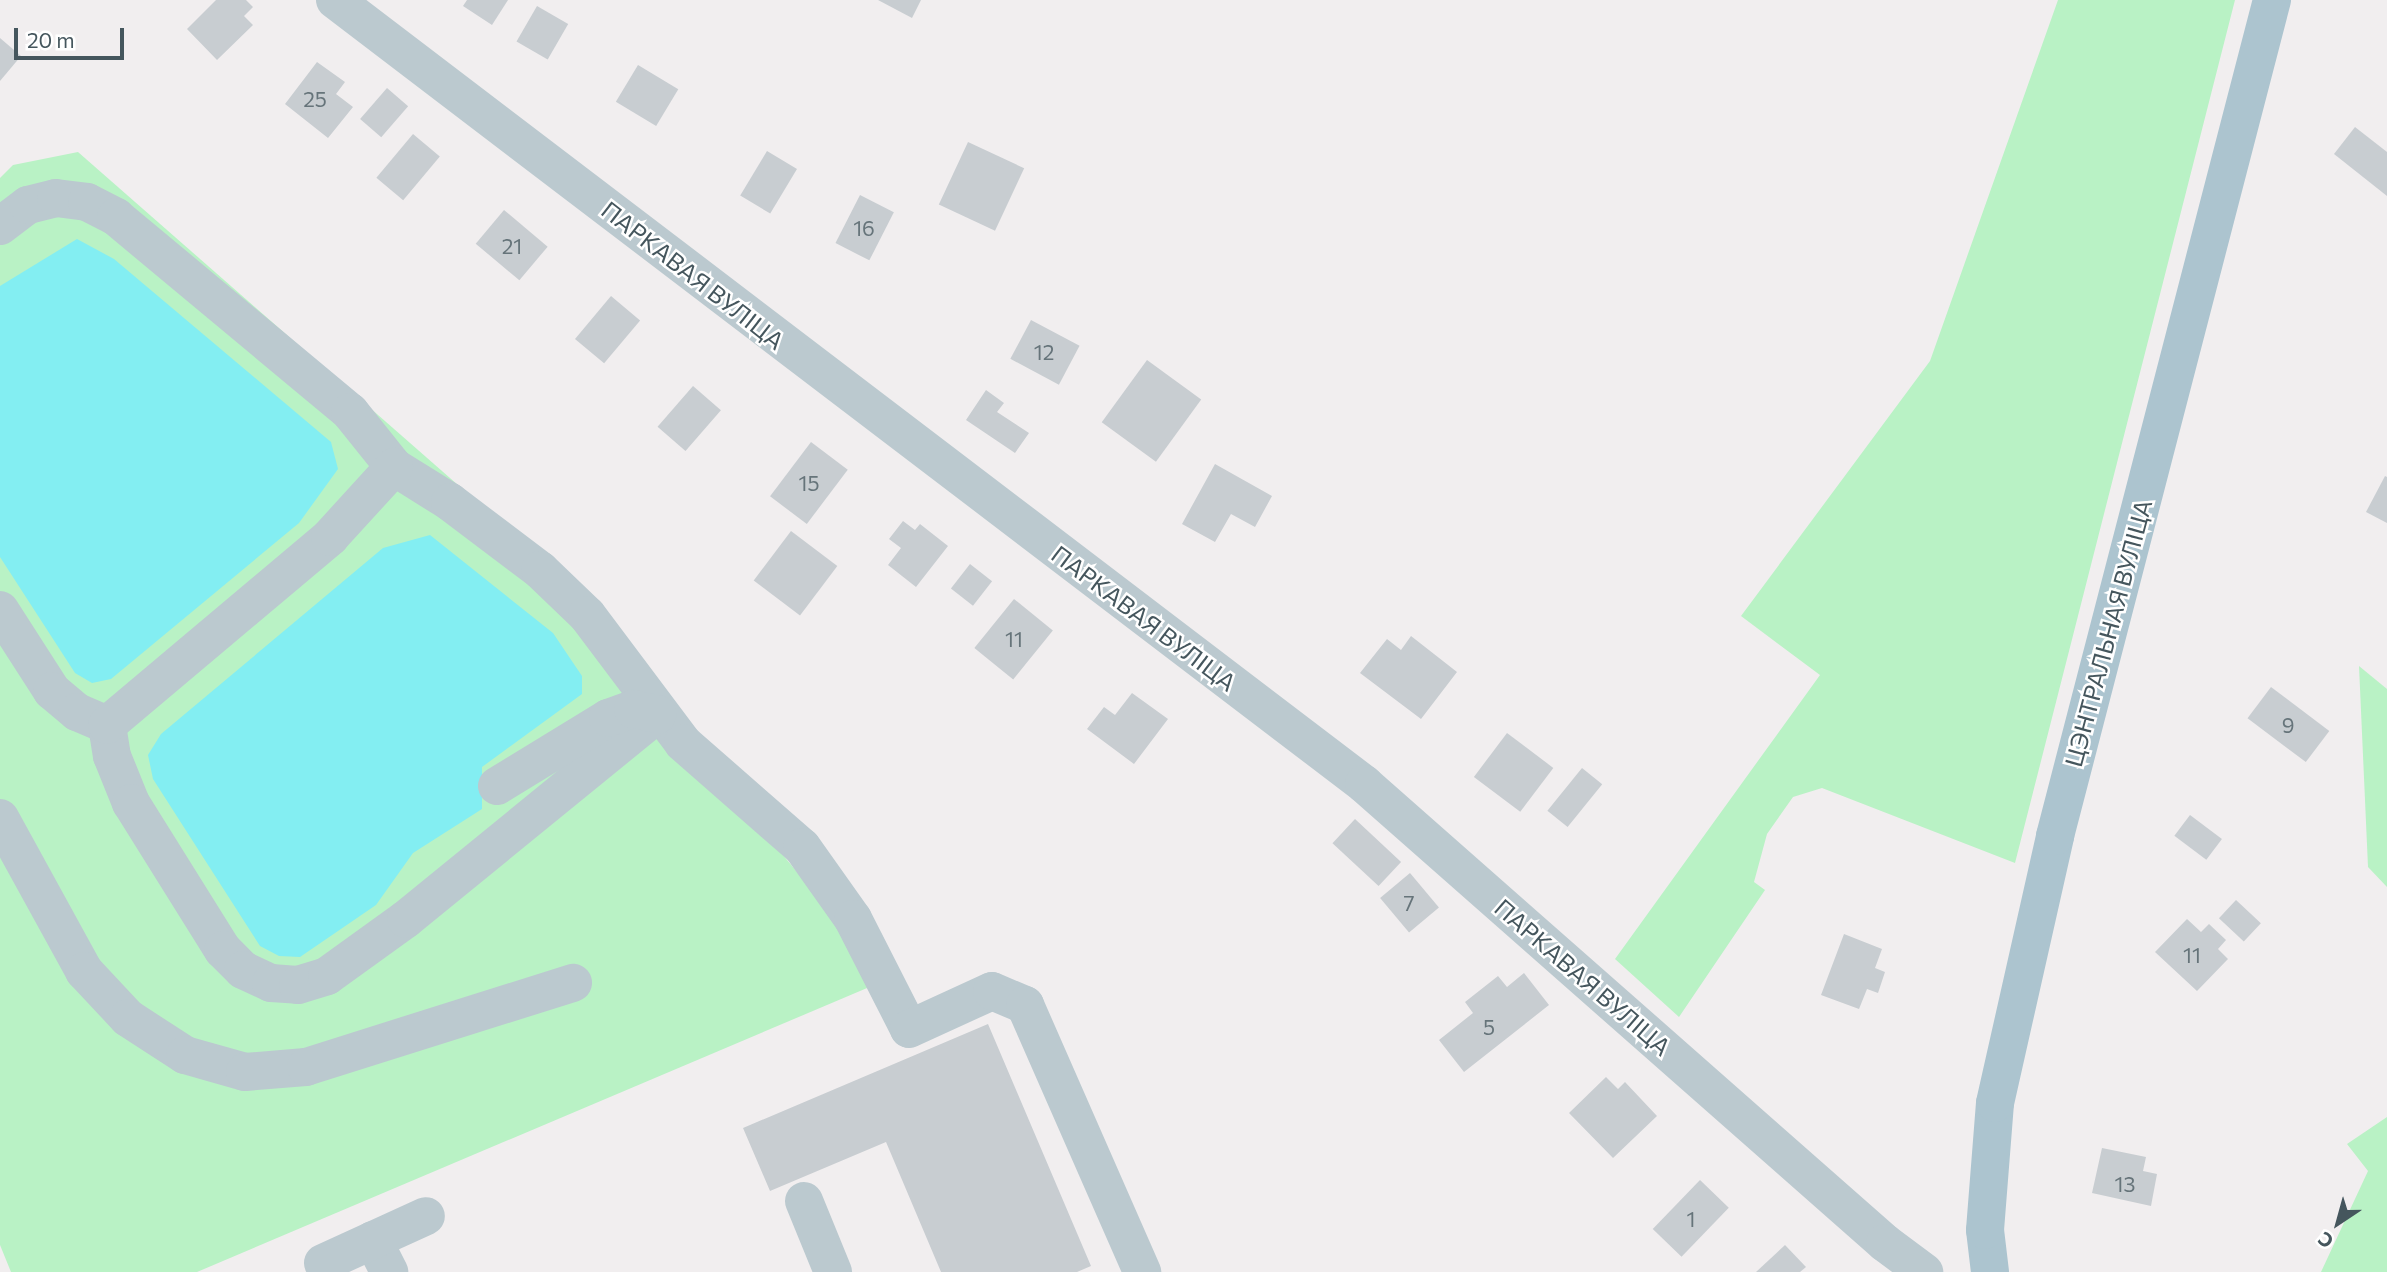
<!DOCTYPE html>
<html>
<head>
<meta charset="utf-8">
<style>
  body { margin:0 }
  #map { position:relative; width:2387px; height:1272px; overflow:hidden; background:#f1eeef; font-family:Commissioner,sans-serif }
  div>[style] { position:absolute }
  .green>* { inset:0; background:#b9f2c5 }
  .water>* { inset:0; background:#83eef2 }
  .building>* { inset:0; background:#c8cdd1; transform-origin:0 0 }
  .minor>* { height:38px; margin:-19px; padding:0 19px; transform-origin:19px; border-radius:19px; background:#bbc9cf }
  .major>* { height:38px; margin:-19px; padding:0 19px; transform-origin:19px; border-radius:19px; background:#acc4cf }
  span { translate:-50% -50%; white-space:nowrap; text-align:center; line-height:1.15; -webkit-text-stroke:5px #fff; paint-order:stroke }
  .number-label { font-size:21px; color:#66747a }
  .number-label span { -webkit-text-stroke-width:0 }
  .street-label { font-size:24px; color:#45565d }
  .north { position:absolute; left:2303px; top:1188px; width:70px; height:70px; -webkit-text-stroke:5px #fff; paint-order:stroke; rotate:216deg; font-size:19px; font-weight:700; line-height:28px; text-align:center; color:#45565d }
  .north::after { content:''; display:block; margin:auto; width:24px; height:32px; background:#45565d; clip-path:polygon(50% 0,100% 100%,50% 72%,0 100%) }
  .scale { position:absolute; left:14px; top:28px; width:110px; height:32px; box-sizing:border-box; border:4px solid #45565d; border-top:0; padding-left:9px; font-size:21px; line-height:24px; white-space:nowrap; color:#45565d; -webkit-text-stroke:5px #fff; paint-order:stroke }
</style>
</head>
<body>
<div id="map">
  <div class="green">
    <div style="clip-path:polygon(2058px 0,2235px 0,2015px 863px,1822px 788px,1793px 797px,1767px 834px,1754px 882px,1765px 890px,1679px 1017px,1615px 959px,1820px 675px,1741px 616px,1930px 361px)"></div>
    <div style="clip-path:polygon(78px 152px,531px 549px,886px 980px,197px 1272px,11px 1272px,0 1245px,0 178px,13px 165px)"></div>
    <div style="clip-path:polygon(2359px 666px,2387px 689px,2387px 887px,2368px 867px)"></div>
    <div style="clip-path:polygon(2387px 1117px,2387px 1272px,2321px 1272px,2368px 1171px,2347px 1144px)"></div>
  </div>
  <div class="water">
    <div style="clip-path:polygon(77px 239px,114px 259px,331px 442px,338px 469px,299px 523px,111px 679px,92px 683px,75px 673px,0 557px,0 286px)"></div>
    <div style="clip-path:polygon(430px 535px,553px 633px,582px 676px,582px 694px,482px 767px,482px 809px,413px 853px,376px 905px,300px 957px,279px 956px,260px 946px,153px 779px,148px 755px,161px 734px,383px 548px)"></div>
  </div>
  <div class="building">
    <div style="clip-path:polygon(216px 0,246px 0,253px 7px,244px 16px,253px 25px,217px 60px,187px 29px)"></div>
    <div style="clip-path:polygon(467px 0,508px 0,492px 25px,463px 6px)"></div>
    <div style="clip-path:polygon(878px 0,921px 0,912px 18px)"></div>
    <div style="left:537px;top:6px;width:36px;height:41px;rotate:30deg"></div>
    <div style="clip-path:polygon(0 38px,21px 56px,0 81px)"></div>
    <div style="clip-path:polygon(317px 62px,345px 82px,336px 94px,353px 107px,328px 138px,285px 104px)"></div>
    <div style="left:638px;top:65px;width:47px;height:43px;rotate:31deg"></div>
    <div style="left:387px;top:88px;width:28px;height:41px;rotate:41deg"></div>
    <div style="clip-path:polygon(2355px 127px,2387px 152px,2387px 196px,2334px 154px)"></div>
    <div style="left:413px;top:134px;width:35px;height:57px;rotate:40deg"></div>
    <div style="left:968px;top:142px;width:62px;height:69px;rotate:25deg"></div>
    <div style="left:767px;top:151px;width:35px;height:52px;rotate:31deg"></div>
    <div style="left:860px;top:195px;width:38px;height:54px;rotate:27deg"></div>
    <div style="left:504px;top:210px;width:57px;height:44px;rotate:40deg"></div>
    <div style="left:611px;top:296px;width:38px;height:56px;rotate:40deg"></div>
    <div style="left:1031px;top:320px;width:55px;height:44px;rotate:28deg"></div>
    <div style="left:1147px;top:360px;width:67px;height:77px;rotate:36deg"></div>
    <div style="left:693px;top:386px;width:37px;height:54px;rotate:41deg"></div>
    <div style="clip-path:polygon(986px 390px,1004px 403px,997px 412px,1029px 433px,1015px 453px,966px 420px)"></div>
    <div style="left:811px;top:442px;width:46px;height:68px;rotate:37deg"></div>
    <div style="clip-path:polygon(1215px 464px,1272px 496px,1255px 527px,1231px 514px,1215px 542px,1182px 524px)"></div>
    <div style="clip-path:polygon(2385px 476px,2387px 477px,2387px 523px,2366px 512px)"></div>
    <div style="clip-path:polygon(903px 521px,915px 530px,920px 524px,948px 546px,916px 587px,888px 565px,901px 548px,889px 539px)"></div>
    <div style="left:791px;top:531px;width:58px;height:62px;rotate:37deg"></div>
    <div style="left:970px;top:564px;width:28px;height:31px;rotate:38deg"></div>
    <div style="left:1014px;top:599px;width:50px;height:63px;rotate:39deg"></div>
    <div style="clip-path:polygon(1411px 636px,1457px 672px,1421px 719px,1360px 673px,1387px 639px,1401px 650px)"></div>
    <div style="left:2271px;top:687px;width:73px;height:39px;rotate:37deg"></div>
    <div style="clip-path:polygon(1132px 693px,1168px 719px,1134px 764px,1087px 729px,1104px 707px,1115px 715px)"></div>
    <div style="left:1507px;top:733px;width:58px;height:55px;rotate:37deg"></div>
    <div style="left:1582px;top:768px;width:26px;height:55px;rotate:39deg"></div>
    <div style="left:2190px;top:815px;width:40px;height:26px;rotate:37deg"></div>
    <div style="left:1355px;top:819px;width:63px;height:33px;rotate:43deg"></div>
    <div style="left:1410px;top:873px;width:45px;height:39px;rotate:50deg"></div>
    <div style="left:2236px;top:900px;width:34px;height:25px;rotate:43deg"></div>
    <div style="clip-path:polygon(2187px 919px,2201px 932px,2209px 924px,2226px 940px,2218px 949px,2228px 959px,2197px 991px,2155px 952px)"></div>
    <div style="clip-path:polygon(1844px 934px,1882px 949px,1875px 968px,1885px 972px,1878px 993px,1867px 989px,1859px 1009px,1821px 995px)"></div>
    <div style="clip-path:polygon(1524px 973px,1549px 1005px,1464px 1072px,1439px 1040px,1473px 1013px,1465px 1002px,1498px 976px,1507px 987px)"></div>
    <div style="clip-path:polygon(988px 1024px,1091px 1266px,1077px 1272px,941px 1272px,886px 1142px,770px 1191px,743px 1128px)"></div>
    <div style="clip-path:polygon(1606px 1077px,1618px 1089px,1625px 1082px,1657px 1116px,1613px 1158px,1569px 1113px)"></div>
    <div style="clip-path:polygon(2102px 1148px,2146px 1157px,2143px 1171px,2157px 1174px,2151px 1206px,2092px 1193px)"></div>
    <div style="left:1700px;top:1180px;width:40px;height:68px;rotate:44deg"></div>
    <div style="clip-path:polygon(1785px 1245px,1806px 1267px,1800px 1272px,1756px 1272px)"></div>
  </div>
  <div class="minor">
    <div style="left:335px;top:0;width:1294px;rotate:37.3deg"></div>
    <div style="left:1364px;top:784px;width:694px;rotate:41.38deg"></div>
    <div style="left:1885px;top:1243px;width:49px;rotate:36.6deg"></div>
    <div style="left:0;top:226px;width:35px;rotate:-37deg"></div>
    <div style="left:28px;top:205px;width:29px;rotate:-14deg"></div>
    <div style="left:56px;top:198px;width:31px;rotate:7deg"></div>
    <div style="left:87px;top:202px;width:33px;rotate:27deg"></div>
    <div style="left:116px;top:217px;width:305px;rotate:39.8deg"></div>
    <div style="left:350px;top:412px;width:70px;rotate:51.3deg"></div>
    <div style="left:394px;top:467px;width:66px;rotate:32deg"></div>
    <div style="left:450px;top:502px;width:113px;rotate:37.1deg"></div>
    <div style="left:540px;top:570px;width:65px;rotate:43.8deg"></div>
    <div style="left:587px;top:615px;width:160px;rotate:53.1deg"></div>
    <div style="left:683px;top:743px;width:158px;rotate:41.2deg"></div>
    <div style="left:802px;top:847px;width:88px;rotate:54.7deg"></div>
    <div style="left:853px;top:919px;width:123px;rotate:63deg"></div>
    <div style="left:909px;top:1029px;width:91px;rotate:-24.6deg"></div>
    <div style="left:992px;top:991px;width:36px;rotate:23deg"></div>
    <div style="left:1025px;top:1005px;width:292px;rotate:66.3deg"></div>
    <div style="left:0;top:610px;width:96px;rotate:57.3deg"></div>
    <div style="left:52px;top:691px;width:33px;rotate:40deg"></div>
    <div style="left:77px;top:712px;width:33px;rotate:23deg"></div>
    <div style="left:107px;top:725px;width:31px;rotate:81deg"></div>
    <div style="left:112px;top:756px;width:51px;rotate:68deg"></div>
    <div style="left:131px;top:803px;width:173px;rotate:58deg"></div>
    <div style="left:223px;top:950px;width:28px;rotate:45deg"></div>
    <div style="left:243px;top:970px;width:31px;rotate:25deg"></div>
    <div style="left:271px;top:983px;width:27px;rotate:4deg"></div>
    <div style="left:298px;top:985px;width:30px;rotate:-17deg"></div>
    <div style="left:327px;top:976px;width:97px;rotate:-35.8deg"></div>
    <div style="left:406px;top:919px;width:324px;rotate:-39.2deg"></div>
    <div style="left:107px;top:725px;width:292px;rotate:-40.1deg"></div>
    <div style="left:330px;top:537px;width:95px;rotate:-47.6deg"></div>
    <div style="left:497px;top:786px;width:130px;rotate:-31.5deg"></div>
    <div style="left:608px;top:718px;width:27px;rotate:-20deg"></div>
    <div style="left:633px;top:709px;width:25px;rotate:12deg"></div>
    <div style="left:0;top:818px;width:175px;rotate:61.2deg"></div>
    <div style="left:84px;top:971px;width:64px;rotate:46.9deg"></div>
    <div style="left:128px;top:1018px;width:68px;rotate:33deg"></div>
    <div style="left:185px;top:1055px;width:62px;rotate:15.8deg"></div>
    <div style="left:245px;top:1072px;width:61px;rotate:-4.7deg"></div>
    <div style="left:306px;top:1067px;width:280px;rotate:-17.5deg"></div>
    <div style="left:804px;top:1201px;width:77px;rotate:67.8deg"></div>
    <div style="left:373px;top:1240px;width:36px;rotate:63deg"></div>
    <div style="left:323px;top:1263px;width:113px;rotate:-24.5deg"></div>
  </div>
  <div class="major">
    <div style="left:1990px;top:1272px;width:42px;rotate:-96.8deg"></div>
    <div style="left:1985px;top:1230px;width:127px;rotate:-85.5deg"></div>
    <div style="left:1995px;top:1103px;width:274px;rotate:-77.3deg"></div>
    <div style="left:2055px;top:836px;width:864px;rotate:-75.45deg"></div>
  </div>
  <div class="number-label">
    <span style="left:315px;top:99px">25</span>
    <span style="left:864px;top:228px">16</span>
    <span style="left:512px;top:246px">21</span>
    <span style="left:1044px;top:352px">12</span>
    <span style="left:809px;top:483px">15</span>
    <span style="left:1014px;top:639px">11</span>
    <span style="left:2288px;top:725px">9</span>
    <span style="left:1409px;top:903px">7</span>
    <span style="left:2192px;top:955px">11</span>
    <span style="left:1489px;top:1027px">5</span>
    <span style="left:2125px;top:1184px">13</span>
    <span style="left:1691px;top:1219px">1</span>
  </div>
  <div class="street-label">
    <span style="left:693px;top:275px;rotate:38deg">ПАРКАВАЯ ВУЛІЦА</span>
    <span style="left:1144px;top:618px;rotate:37deg">ПАРКАВАЯ ВУЛІЦА</span>
    <span style="left:2108px;top:633px;rotate:-75deg">ЦЭНТРАЛЬНАЯ ВУЛІЦА</span>
    <span style="left:1583px;top:977px;rotate:41deg">ПАРКАВАЯ ВУЛІЦА</span>
  </div>
  <div class="north">С</div>
  <div class="scale">20 m</div>
</div>
</body>
</html>
